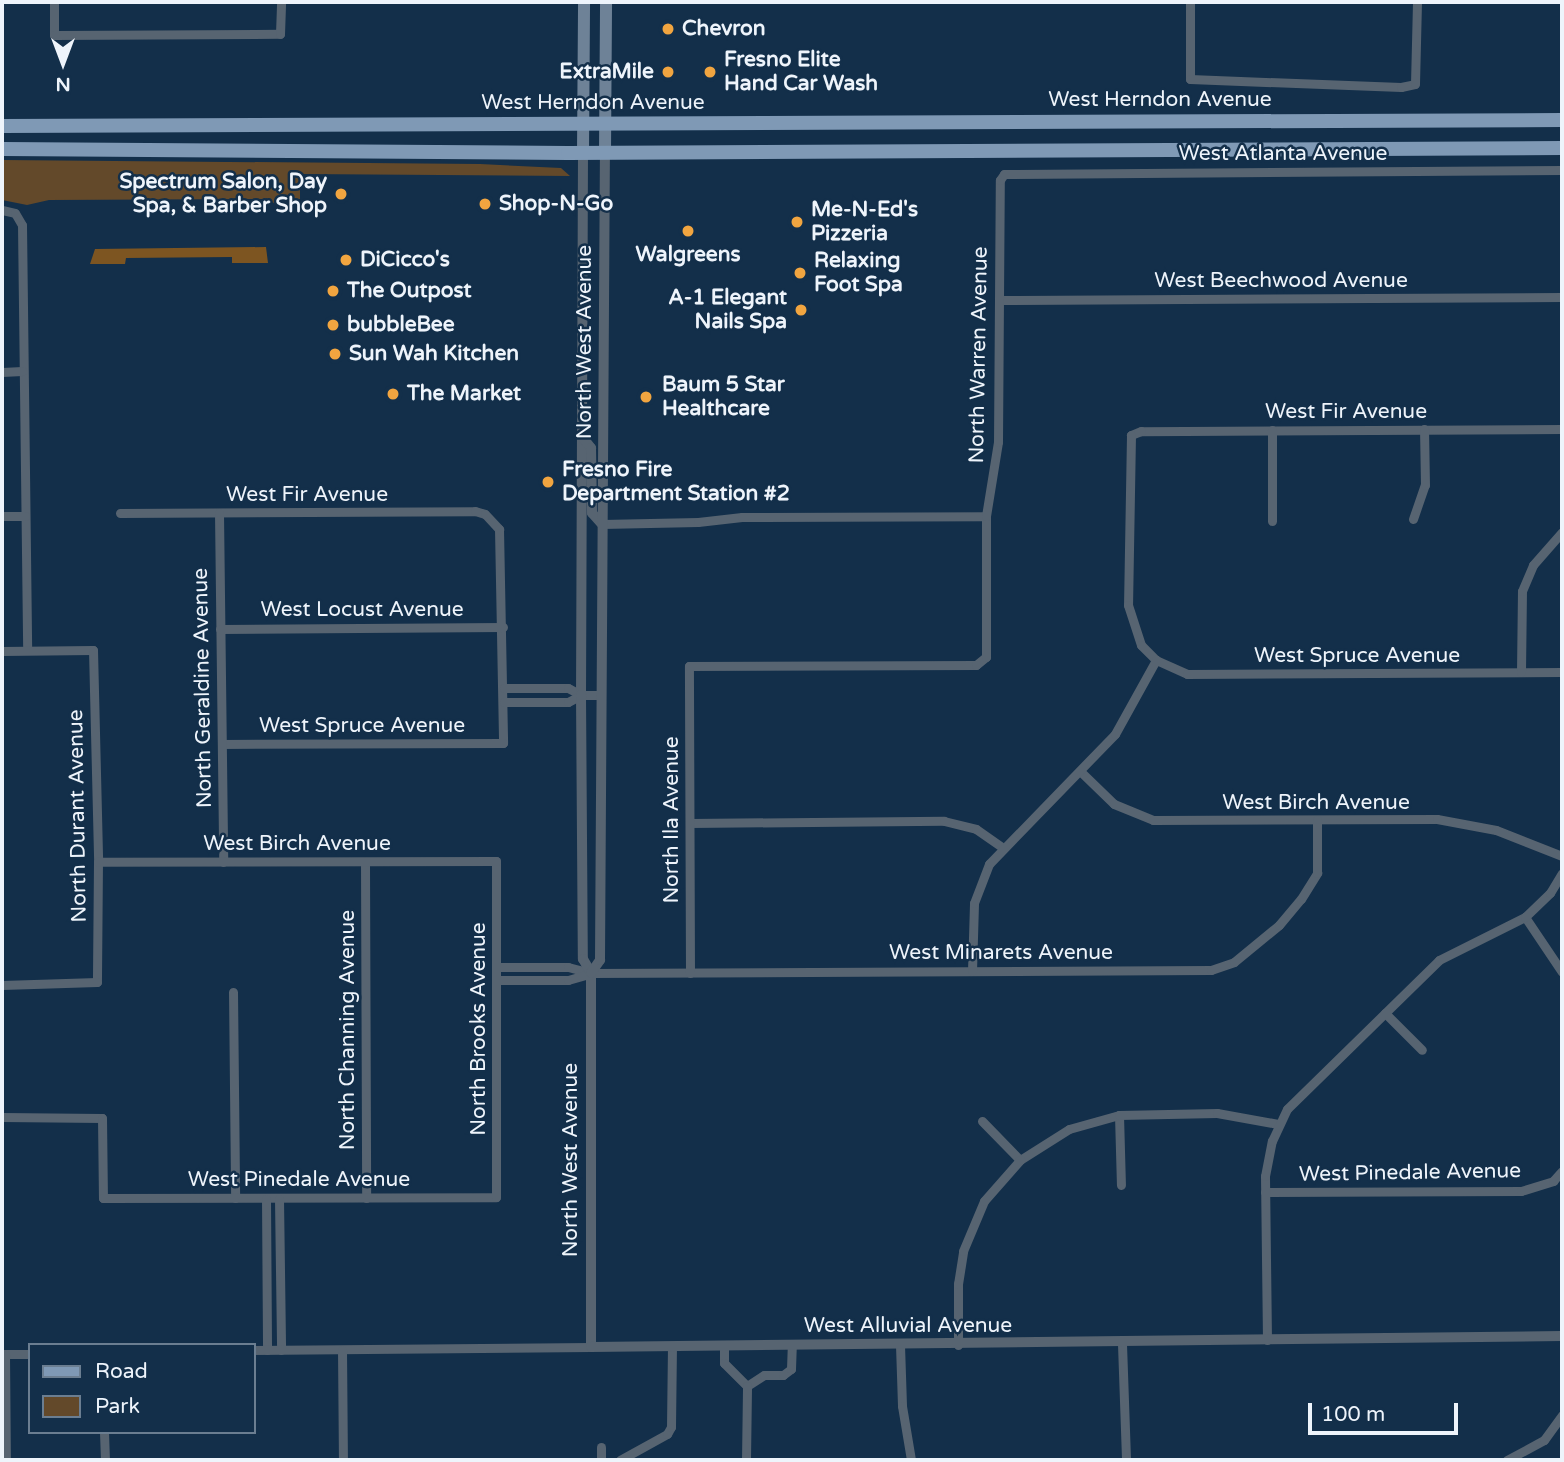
<!DOCTYPE html>
<html>
<head>
<meta charset="utf-8">
<style>
  body { margin:0 }
  #map { position:relative; width:1564px; height:1462px; overflow:hidden; background:#132f4a; font-family:"Varela Round",sans-serif }
  div>[style] { position:absolute }
  .green>* { inset:0; background:#63492a }
  .forest>* { inset:0; background:#7d5521 }
  .minor>* { height:9px; margin:-4.5px; padding:0 4.5px; transform-origin:4.5px; border-radius:4.5px; background:#576471 }
  .tertiary>* { height:10px; margin:-5px; padding:0 5px; transform-origin:5px; border-radius:5px; background:#576471 }
  .secondary>* { height:12px; margin:-6px; padding:0 6px; transform-origin:6px; border-radius:6px; background:#6e8297 }
  .primary>* { height:14px; margin:-7px; padding:0 7px; transform-origin:7px; border-radius:7px; background:#7f99b5 }
  .dots>* { width:19px; height:19px; translate:-50% -50%; box-sizing:border-box; border:4px solid #132f4a; border-radius:50% }
  span { translate:-50% -50%; white-space:nowrap; text-align:center; line-height:1.15; -webkit-text-stroke:5px #132f4a; paint-order:stroke }
  .poi-label { font-size:21px; color:#eef4fb; font-weight:700 }
  .left { translate:0 -50%; text-align:left }
  .right { translate:-100% -50%; text-align:right }
  .street-label { font-size:21px; color:#eef4fb }
  .frame { position:absolute; inset:0; border:4px solid #eef4fb; pointer-events:none }
  .legend { position:absolute; left:28px; top:1343px; width:228px; height:91px; box-sizing:border-box; background:#132f4a; border:2px solid #6b7e91; margin:0; padding:9px 12px; list-style:none; font-size:21px; color:#eef4fb }
  .legend li { display:flex; align-items:center; gap:14px; height:35px }
  .legend b { width:35px; border:2px solid #6b7e91 }
  .north { position:absolute; left:28px; top:28px; width:70px; height:70px; -webkit-text-stroke:5px #132f4a; paint-order:stroke; rotate:180deg; font-size:19px; font-weight:700; line-height:28px; text-align:center; color:#eef4fb }
  .north::after { content:''; display:block; margin:auto; width:24px; height:32px; background:#eef4fb; clip-path:polygon(50% 0,100% 100%,50% 72%,0 100%) }
  .scale { position:absolute; left:1308px; top:1403px; width:150px; height:32px; box-sizing:border-box; border:4px solid #eef4fb; border-top:0; padding-left:9px; font-size:21px; line-height:24px; white-space:nowrap; color:#eef4fb; -webkit-text-stroke:5px #132f4a; paint-order:stroke }
</style>
</head>
<body>
<div id="map">
  <div class="green">
    <div style="clip-path:polygon(2px 160px,480px 164px,561px 168px,570px 176px,300px 174px,300px 199px,280px 199px,280px 206px,266px 199px,49px 200px,27px 205px,2px 200px)"></div>
  </div>
  <div class="forest">
    <div style="clip-path:polygon(266px 247px,268px 263px,232px 263px,232px 257px,126px 258px,125px 264px,90px 264px,95px 249px)"></div>
  </div>
  <div class="minor">
    <div style="left:54px;top:2px;width:33px;rotate:90deg"></div>
    <div style="left:54px;top:35px;width:226px;rotate:-0.3deg"></div>
    <div style="left:280px;top:34px;width:32px;rotate:-88deg"></div>
    <div style="left:1190px;top:2px;width:77px;rotate:90deg"></div>
    <div style="left:1190px;top:79px;width:211px;rotate:2.2deg"></div>
    <div style="left:1401px;top:87px;width:14px;rotate:-12deg"></div>
    <div style="left:1415px;top:84px;width:82px;rotate:-88.6deg"></div>
    <div style="left:2px;top:210px;width:13px;rotate:13deg"></div>
    <div style="left:15px;top:213px;width:14px;rotate:60deg"></div>
    <div style="left:22px;top:225px;width:425px;rotate:89.3deg"></div>
    <div style="left:999px;top:300px;width:563px;rotate:-0.31deg"></div>
    <div style="left:2px;top:372px;width:20px;rotate:-3deg"></div>
    <div style="left:1562px;top:429px;width:421px;rotate:179.7deg"></div>
    <div style="left:1141px;top:431px;width:11px;rotate:158deg"></div>
    <div style="left:1131px;top:435px;width:170px;rotate:91deg"></div>
    <div style="left:1128px;top:605px;width:42px;rotate:72deg"></div>
    <div style="left:1141px;top:645px;width:21px;rotate:45deg"></div>
    <div style="left:1156px;top:660px;width:34px;rotate:24deg"></div>
    <div style="left:1187px;top:674px;width:375px;rotate:-0.3deg"></div>
    <div style="left:120px;top:513px;width:355px;rotate:-0.3deg"></div>
    <div style="left:475px;top:511px;width:10px;rotate:17deg"></div>
    <div style="left:485px;top:514px;width:21px;rotate:47deg"></div>
    <div style="left:499px;top:529px;width:214px;rotate:88.9deg"></div>
    <div style="left:503px;top:743px;width:281px;rotate:179.8deg"></div>
    <div style="left:219px;top:513px;width:349px;rotate:89.3deg"></div>
    <div style="left:2px;top:516px;width:23px"></div>
    <div style="left:1413px;top:519px;width:36px;rotate:-71deg"></div>
    <div style="left:1425px;top:485px;width:56px;rotate:-91deg"></div>
    <div style="left:1272px;top:521px;width:91px;rotate:-90deg"></div>
    <div style="left:602px;top:524px;width:96px;rotate:-1.2deg"></div>
    <div style="left:698px;top:522px;width:44px;rotate:-6.5deg"></div>
    <div style="left:742px;top:517px;width:244px;rotate:-0.2deg"></div>
    <div style="left:220px;top:629px;width:283px;rotate:-0.4deg"></div>
    <div style="left:2px;top:651px;width:91px;rotate:-0.6deg"></div>
    <div style="left:93px;top:650px;width:212px;rotate:88.6deg"></div>
    <div style="left:98px;top:862px;width:120px;rotate:90.5deg"></div>
    <div style="left:97px;top:982px;width:95px;rotate:178.2deg"></div>
    <div style="left:1521px;top:672px;width:81px;rotate:-89.3deg"></div>
    <div style="left:1522px;top:591px;width:28px;rotate:-67deg"></div>
    <div style="left:1533px;top:565px;width:44px;rotate:-48.7deg"></div>
    <div style="left:504px;top:688px;width:64px"></div>
    <div style="left:568px;top:688px;width:15px;rotate:28deg"></div>
    <div style="left:504px;top:702px;width:64px"></div>
    <div style="left:568px;top:702px;width:15px;rotate:-28deg"></div>
    <div style="left:581px;top:695px;width:19px"></div>
    <div style="left:1080px;top:771px;width:47px;rotate:44.1deg"></div>
    <div style="left:1114px;top:804px;width:42px;rotate:22.3deg"></div>
    <div style="left:1153px;top:820px;width:284px;rotate:-0.2deg"></div>
    <div style="left:1437px;top:819px;width:60px;rotate:10.6deg"></div>
    <div style="left:1496px;top:830px;width:71px;rotate:21.5deg"></div>
    <div style="left:690px;top:823px;width:254px;rotate:-0.5deg"></div>
    <div style="left:944px;top:821px;width:33px;rotate:14deg"></div>
    <div style="left:976px;top:829px;width:33px;rotate:35deg"></div>
    <div style="left:365px;top:862px;width:336px;rotate:89.8deg"></div>
    <div style="left:1525px;top:917px;width:66px;rotate:56.1deg"></div>
    <div style="left:497px;top:967px;width:71px"></div>
    <div style="left:568px;top:967px;width:24px;rotate:15deg"></div>
    <div style="left:591px;top:973px;width:620px;rotate:-0.28deg"></div>
    <div style="left:1211px;top:970px;width:24px;rotate:-19deg"></div>
    <div style="left:1234px;top:962px;width:58px;rotate:-39.4deg"></div>
    <div style="left:1279px;top:925px;width:34px;rotate:-50deg"></div>
    <div style="left:1301px;top:899px;width:31px;rotate:-58deg"></div>
    <div style="left:1317px;top:873px;width:53px;rotate:-90deg"></div>
    <div style="left:972px;top:971px;width:68px;rotate:-88.3deg"></div>
    <div style="left:974px;top:903px;width:42px;rotate:-69deg"></div>
    <div style="left:989px;top:864px;width:181px;rotate:-45.9deg"></div>
    <div style="left:1115px;top:734px;width:85px;rotate:-61deg"></div>
    <div style="left:690px;top:973px;width:307px;rotate:-90.2deg"></div>
    <div style="left:689px;top:666px;width:287px;rotate:-0.2deg"></div>
    <div style="left:976px;top:665px;width:13px;rotate:-39deg"></div>
    <div style="left:986px;top:657px;width:141px;rotate:-90deg"></div>
    <div style="left:986px;top:516px;width:75px;rotate:-80.8deg"></div>
    <div style="left:998px;top:442px;width:262px;rotate:-89.6deg"></div>
    <div style="left:1000px;top:180px;width:7px;rotate:-56deg"></div>
    <div style="left:1004px;top:174px;width:558px;rotate:-0.41deg"></div>
    <div style="left:497px;top:980px;width:71px"></div>
    <div style="left:568px;top:980px;width:22px;rotate:-16deg"></div>
    <div style="left:233px;top:992px;width:206px;rotate:89.4deg"></div>
    <div style="left:1385px;top:1013px;width:52px;rotate:45deg"></div>
    <div style="left:1119px;top:1115px;width:70px;rotate:88.4deg"></div>
    <div style="left:2px;top:1117px;width:100px;rotate:0.6deg"></div>
    <div style="left:102px;top:1118px;width:80px;rotate:89.3deg"></div>
    <div style="left:103px;top:1198px;width:393px;rotate:-0.1deg"></div>
    <div style="left:496px;top:1197px;width:336px;rotate:-90deg"></div>
    <div style="left:496px;top:861px;width:398px;rotate:179.9deg"></div>
    <div style="left:982px;top:1121px;width:54px;rotate:45.7deg"></div>
    <div style="left:1020px;top:1160px;width:58px;rotate:-32.3deg"></div>
    <div style="left:1069px;top:1129px;width:52px;rotate:-15.6deg"></div>
    <div style="left:1119px;top:1115px;width:98px;rotate:-1.2deg"></div>
    <div style="left:1217px;top:1113px;width:62px;rotate:10.2deg"></div>
    <div style="left:1265px;top:1192px;width:256px;rotate:-0.2deg"></div>
    <div style="left:1521px;top:1191px;width:34px;rotate:-17deg"></div>
    <div style="left:1553px;top:1181px;width:13px;rotate:-48deg"></div>
    <div style="left:266px;top:1199px;width:151px;rotate:89.6deg"></div>
    <div style="left:279px;top:1199px;width:151px;rotate:89.2deg"></div>
    <div style="left:1267px;top:1340px;width:164px;rotate:-90.7deg"></div>
    <div style="left:1265px;top:1176px;width:36px;rotate:-79deg"></div>
    <div style="left:1272px;top:1141px;width:35px;rotate:-65deg"></div>
    <div style="left:1287px;top:1109px;width:213px;rotate:-44.4deg"></div>
    <div style="left:1439px;top:960px;width:96px;rotate:-26.6deg"></div>
    <div style="left:1525px;top:917px;width:35px;rotate:-44deg"></div>
    <div style="left:1550px;top:893px;width:23px;rotate:-59deg"></div>
    <div style="left:1122px;top:1344px;width:116px;rotate:88deg"></div>
    <div style="left:900px;top:1345px;width:61px;rotate:88.1deg"></div>
    <div style="left:902px;top:1406px;width:55px;rotate:80.5deg"></div>
    <div style="left:958px;top:1345px;width:61px;rotate:-90deg"></div>
    <div style="left:958px;top:1284px;width:33px;rotate:-81deg"></div>
    <div style="left:963px;top:1251px;width:54px;rotate:-67.2deg"></div>
    <div style="left:984px;top:1201px;width:55px;rotate:-48.7deg"></div>
    <div style="left:724px;top:1346px;width:17px;rotate:90deg"></div>
    <div style="left:724px;top:1363px;width:33px;rotate:45deg"></div>
    <div style="left:254px;top:1350px;width:337px;rotate:-0.5deg"></div>
    <div style="left:342px;top:1350px;width:110px;rotate:89.5deg"></div>
    <div style="left:2px;top:1354px;width:28px"></div>
    <div style="left:5px;top:1354px;width:106px;rotate:89.5deg"></div>
    <div style="left:747px;top:1386px;width:20px;rotate:-33deg"></div>
    <div style="left:764px;top:1375px;width:19px"></div>
    <div style="left:783px;top:1375px;width:10px;rotate:-37deg"></div>
    <div style="left:791px;top:1369px;width:23px;rotate:-88deg"></div>
    <div style="left:104px;top:1432px;width:28px;rotate:88deg"></div>
    <div style="left:601px;top:1447px;width:13px;rotate:90deg"></div>
    <div style="left:620px;top:1460px;width:54px;rotate:-29deg"></div>
    <div style="left:667px;top:1434px;width:8px;rotate:-60deg"></div>
    <div style="left:671px;top:1427px;width:81px;rotate:-89.3deg"></div>
    <div style="left:746px;top:1460px;width:74px;rotate:-89.2deg"></div>
    <div style="left:1507px;top:1460px;width:42px;rotate:-28.4deg"></div>
    <div style="left:1544px;top:1440px;width:31px;rotate:-54deg"></div>
  </div>
  <div class="tertiary">
    <div style="left:583px;top:153px;width:542px;rotate:90.21deg"></div>
    <div style="left:581px;top:695px;width:264px;rotate:89.6deg"></div>
    <div style="left:583px;top:959px;width:16px;rotate:60deg"></div>
    <div style="left:591px;top:973px;width:374px;rotate:90deg"></div>
    <div style="left:591px;top:1347px;width:971px;rotate:-0.65deg"></div>
    <div style="left:583px;top:438px;width:13px;rotate:51deg"></div>
    <div style="left:591px;top:448px;width:65px;rotate:89.1deg"></div>
    <div style="left:592px;top:513px;width:15px;rotate:48deg"></div>
    <div style="left:591px;top:973px;width:16px;rotate:-55deg"></div>
    <div style="left:600px;top:960px;width:807px;rotate:-89.65deg"></div>
  </div>
  <div class="secondary">
    <div style="left:583px;top:153px;width:151px;rotate:-89.6deg"></div>
    <div style="left:605px;top:153px;width:151px;rotate:-89.6deg"></div>
  </div>
  <div class="primary">
    <div style="left:2px;top:126px;width:1560px;rotate:-0.22deg"></div>
    <div style="left:2px;top:149px;width:566px;rotate:0.4deg"></div>
    <div style="left:568px;top:153px;width:994px;rotate:-0.29deg"></div>
  </div>
  <div class="dots">
    <div style="left:668px;top:29px;background:#f1a540"></div>
    <div style="left:668px;top:72px;background:#f1a540"></div>
    <div style="left:710px;top:72px;background:#f1a540"></div>
    <div style="left:341px;top:194px;background:#f1a540"></div>
    <div style="left:485px;top:204px;background:#f1a540"></div>
    <div style="left:797px;top:222px;background:#f1a540"></div>
    <div style="left:688px;top:231px;background:#f1a540"></div>
    <div style="left:346px;top:260px;background:#f1a540"></div>
    <div style="left:800px;top:273px;background:#f1a540"></div>
    <div style="left:333px;top:291px;background:#f1a540"></div>
    <div style="left:801px;top:310px;background:#f1a540"></div>
    <div style="left:333px;top:325px;background:#f1a540"></div>
    <div style="left:335px;top:354px;background:#f1a540"></div>
    <div style="left:393px;top:394px;background:#f1a540"></div>
    <div style="left:646px;top:397px;background:#f1a540"></div>
    <div style="left:548px;top:482px;background:#f1a540"></div>
  </div>
  <div class="poi-label">
    <span class="left" style="left:682px;top:29px">Chevron</span>
    <span class="left" style="left:724px;top:72px">Fresno Elite<br>Hand Car Wash</span>
    <span class="right" style="left:654px;top:72px">ExtraMile</span>
    <span class="right" style="left:327px;top:194px">Spectrum Salon, Day<br>Spa, &amp; Barber Shop</span>
    <span class="left" style="left:499px;top:204px">Shop-N-Go</span>
    <span class="left" style="left:811px;top:222px">Me-N-Ed's<br>Pizzeria</span>
    <span style="left:688px;top:255px">Walgreens</span>
    <span class="left" style="left:360px;top:260px">DiCicco's</span>
    <span class="left" style="left:814px;top:273px">Relaxing<br>Foot Spa</span>
    <span class="left" style="left:347px;top:291px">The Outpost</span>
    <span class="right" style="left:787px;top:310px">A-1 Elegant<br>Nails Spa</span>
    <span class="left" style="left:347px;top:325px">bubbleBee</span>
    <span class="left" style="left:349px;top:354px">Sun Wah Kitchen</span>
    <span class="left" style="left:662px;top:397px">Baum 5 Star<br>Healthcare</span>
    <span class="left" style="left:407px;top:394px">The Market</span>
    <span class="left" style="left:562px;top:482px">Fresno Fire<br>Department Station #2</span>
  </div>
  <div class="street-label">
    <span style="left:1160px;top:100px">West Herndon Avenue</span>
    <span style="left:593px;top:103px">West Herndon Avenue</span>
    <span style="left:1283px;top:154px">West Atlanta Avenue</span>
    <span style="left:1281px;top:281px">West Beechwood Avenue</span>
    <span style="left:585px;top:342px;rotate:-90deg">North West Avenue</span>
    <span style="left:979px;top:355px;rotate:-89deg">North Warren Avenue</span>
    <span style="left:1346px;top:412px">West Fir Avenue</span>
    <span style="left:307px;top:495px">West Fir Avenue</span>
    <span style="left:362px;top:610px">West Locust Avenue</span>
    <span style="left:1357px;top:656px">West Spruce Avenue</span>
    <span style="left:203px;top:688px;rotate:-91deg">North Geraldine Avenue</span>
    <span style="left:362px;top:726px">West Spruce Avenue</span>
    <span style="left:1316px;top:803px">West Birch Avenue</span>
    <span style="left:78px;top:816px;rotate:-91deg">North Durant Avenue</span>
    <span style="left:672px;top:820px;rotate:-90deg">North Ila Avenue</span>
    <span style="left:297px;top:844px">West Birch Avenue</span>
    <span style="left:1001px;top:953px">West Minarets Avenue</span>
    <span style="left:479px;top:1029px;rotate:-90deg">North Brooks Avenue</span>
    <span style="left:348px;top:1030px;rotate:-90deg">North Channing Avenue</span>
    <span style="left:571px;top:1160px;rotate:-90deg">North West Avenue</span>
    <span style="left:1410px;top:1173px;rotate:-1deg">West Pinedale Avenue</span>
    <span style="left:299px;top:1180px">West Pinedale Avenue</span>
    <span style="left:908px;top:1326px">West Alluvial Avenue</span>
  </div>
  <div class="frame"></div>
  <ul class="legend">
  <li><b style="height:9px;background:#7f99b5"></b>Road</li>
  <li><b style="height:19px;background:#63492a"></b>Park</li>
  </ul>
  <div class="north">N</div>
  <div class="scale">100 m</div>
</div>
</body>
</html>
